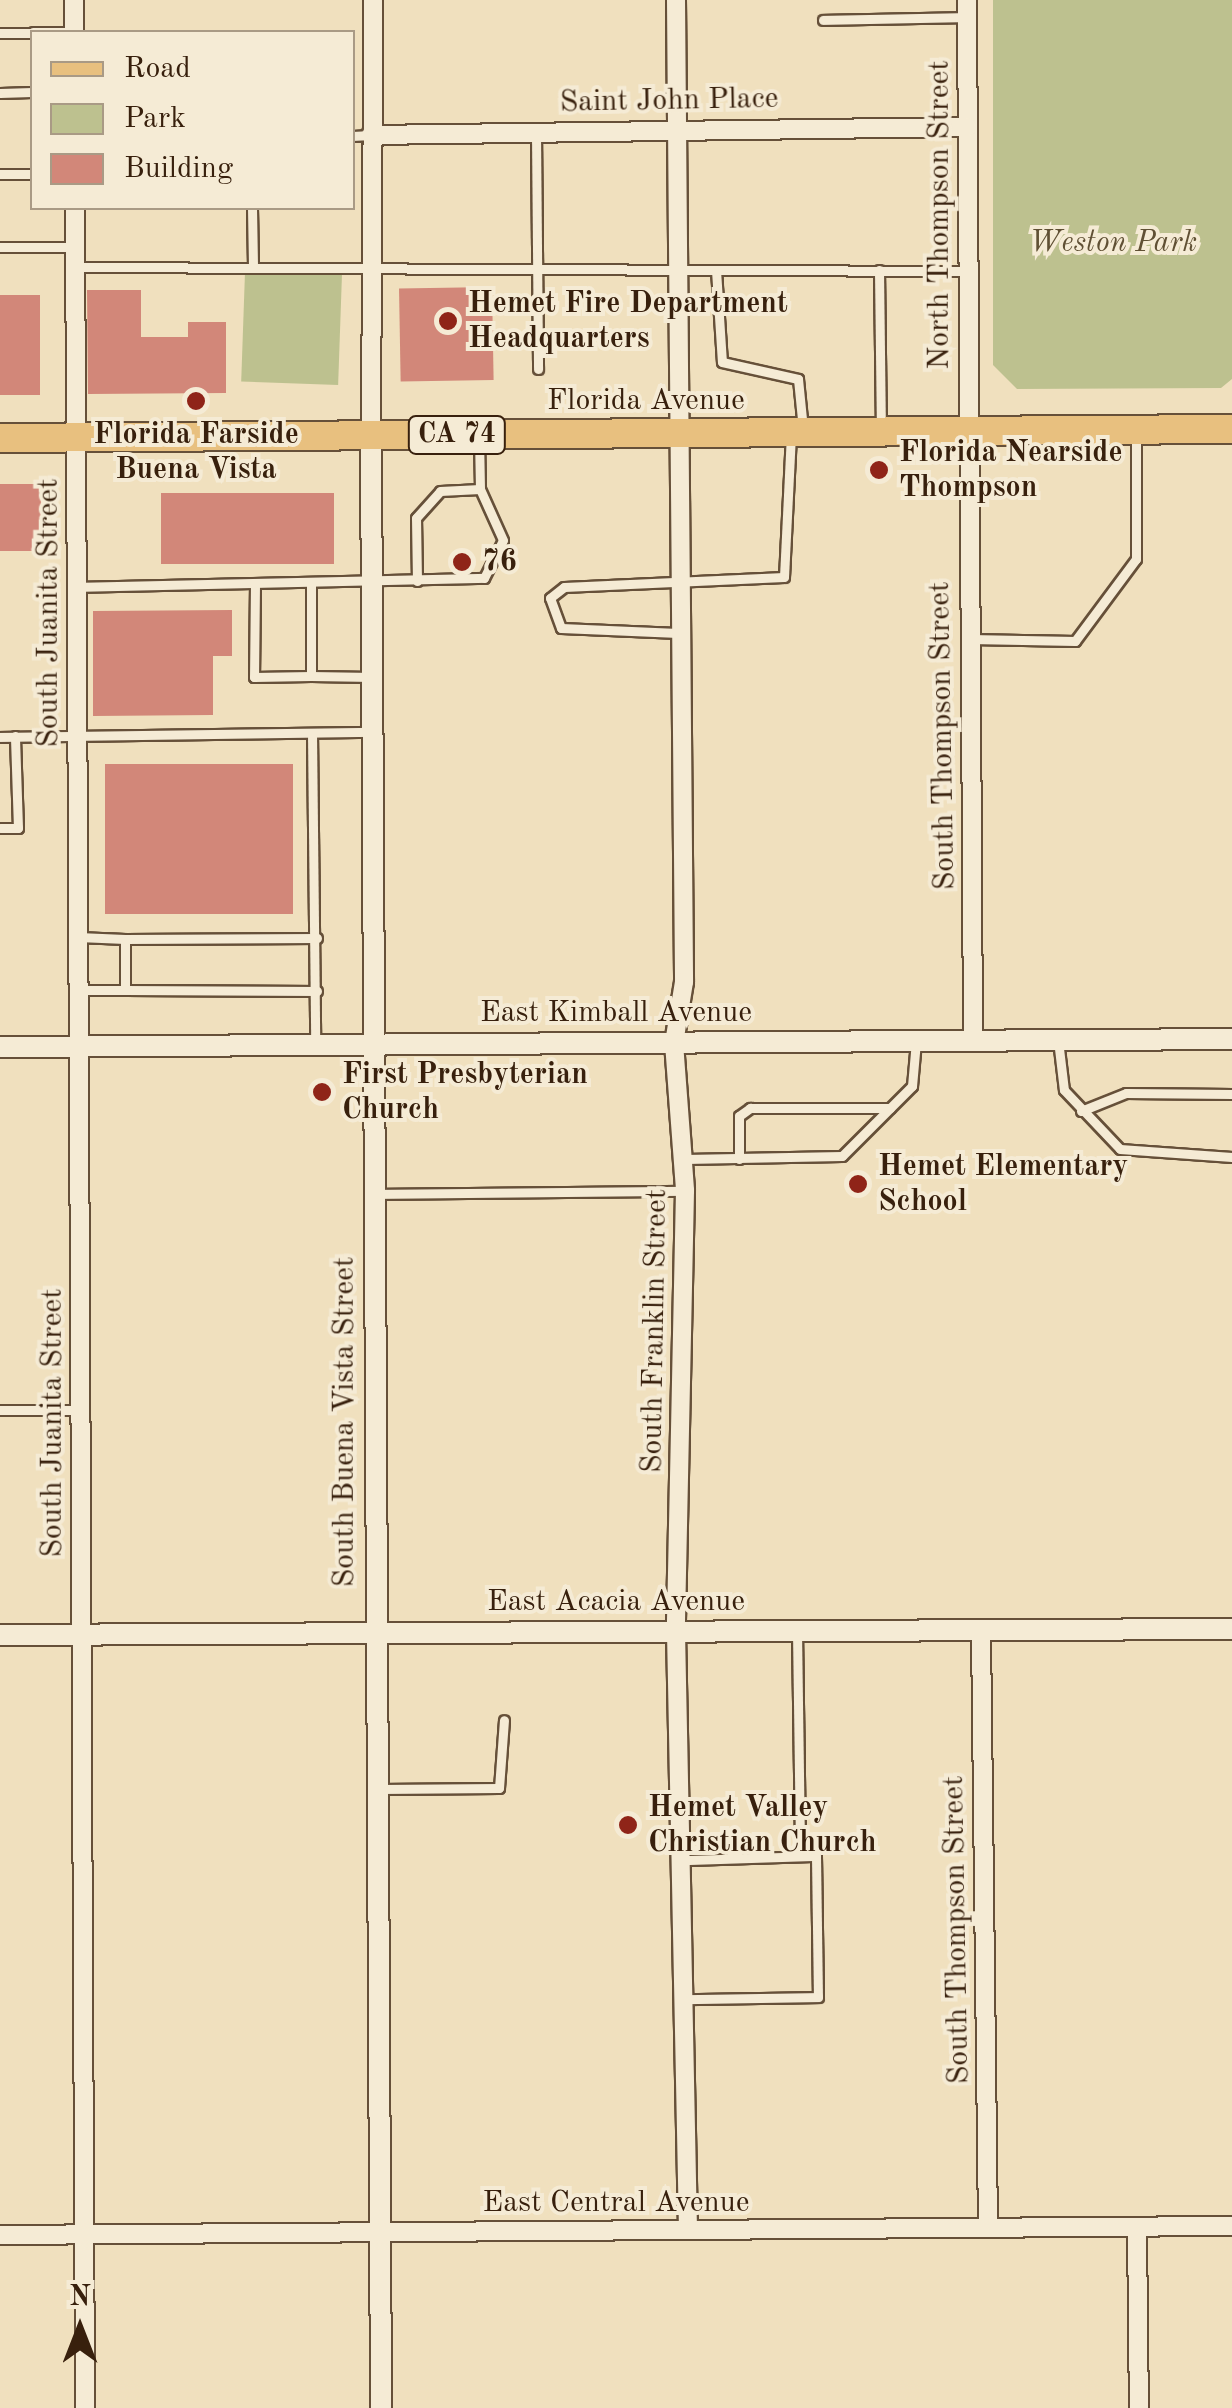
<!DOCTYPE html>
<html>
<head>
<meta charset="utf-8">
<style>
  body { margin:0 }
  #map { position:relative; width:1232px; height:2408px; overflow:hidden; background:#f0e0be; font-family:"Old Standard TT",serif }
  div>[style] { position:absolute }
  .green>* { inset:0; background:#bdc18f; transform-origin:0 0 }
  .building>* { inset:0; background:#d28779; transform-origin:0 0 }
  .roads { filter:drop-shadow(2px 0 #665039) drop-shadow(-2px 0 #665039) drop-shadow(0 2px #665039) drop-shadow(0 -2px #665039) }
  .service>* { height:9px; margin:-4.5px; padding:0 4.5px; transform-origin:4.5px; border-radius:4.5px; background:#f5ebd5 }
  .minor>* { height:18px; margin:-9px; padding:0 9px; transform-origin:9px; border-radius:9px; background:#f5ebd5 }
  .tertiary>* { height:20px; margin:-10px; padding:0 10px; transform-origin:10px; border-radius:10px; background:#f5ebd5 }
  .primary>* { height:28px; margin:-14px; padding:0 14px; transform-origin:14px; border-radius:14px; background:#e8c07f }
  .dots>* { width:28px; height:28px; translate:-50% -50%; box-sizing:border-box; border:5px solid #f5ebd5; border-radius:50% }
  span { translate:-50% -50%; white-space:nowrap; text-align:center; line-height:1.15; -webkit-text-stroke:8px #f5ebd5; paint-order:stroke }
  .shield-label span { padding:2px 8px; background:#f5ebd5; border:2px solid; border-radius:8px; -webkit-text-stroke-width:0 }
  .shield-label { font-size:28px; color:#38200d; font-weight:700 }
  .street-label { font-size:30px; color:#38200d }
  .park-label { font-size:30px; color:#605034; font-style:italic }
  .poi-label { font-size:30px; color:#38200d; font-weight:700 }
  .left { translate:0 -50%; text-align:left }
  .legend { position:absolute; left:30px; top:30px; width:325px; height:180px; box-sizing:border-box; background:#f5ebd5; border:2px solid #a99a85; margin:0; padding:12px 18px; list-style:none; font-size:30px; color:#38200d }
  .legend li { display:flex; align-items:center; gap:20px; height:50px }
  .legend b { width:50px; border:2px solid #a99a85 }
  .north { position:absolute; left:30px; top:2278px; width:100px; height:100px; -webkit-text-stroke:8px #f5ebd5; paint-order:stroke; rotate:0deg; font-size:28px; font-weight:700; line-height:40px; text-align:center; color:#38200d }
  .north::after { content:''; display:block; margin:auto; width:35px; height:45px; background:#38200d; clip-path:polygon(50% 0,100% 100%,50% 72%,0 100%) }
</style>
</head>
<body>
<div id="map">
  <div class="green">
    <div style="clip-path:polygon(993px 0,1232px 0,1232px 379px,1221px 388px,1017px 389px,993px 365px)"></div>
    <div style="left:342px;top:274px;width:111px;height:97px;rotate:92deg"></div>
  </div>
  <div class="building">
    <div style="left:492px;top:287px;width:93px;height:93px;rotate:89deg"></div>
    <div style="clip-path:polygon(87px 290px,141px 290px,141px 337px,188px 337px,188px 322px,226px 322px,226px 393px,88px 394px)"></div>
    <div style="left:0;top:295px;width:40px;height:100px"></div>
    <div style="left:0;top:484px;width:41px;height:67px"></div>
    <div style="left:161px;top:493px;width:173px;height:71px"></div>
    <div style="clip-path:polygon(232px 610px,232px 656px,213px 656px,213px 715px,93px 716px,93px 611px)"></div>
    <div style="left:105px;top:764px;width:188px;height:150px"></div>
  </div>
  <div class="roads">
    <div class="service">
      <div style="left:823px;top:20px;width:143px;rotate:-1.2deg"></div>
      <div style="left:33px;top:32px;width:41px"></div>
      <div style="left:0;top:33px;width:32px"></div>
      <div style="left:0;top:93px;width:32px;rotate:-2deg"></div>
      <div style="left:536px;top:133px;width:236px;rotate:89.5deg"></div>
      <div style="left:352px;top:136px;width:19px;rotate:-3deg"></div>
      <div style="left:0;top:174px;width:32px"></div>
      <div style="left:252px;top:208px;width:59px;rotate:89deg"></div>
      <div style="left:0;top:247px;width:75px"></div>
      <div style="left:75px;top:267px;width:892px;rotate:0.26deg"></div>
      <div style="left:716px;top:270px;width:92px;rotate:86.3deg"></div>
      <div style="left:722px;top:362px;width:78px;rotate:12.6deg"></div>
      <div style="left:798px;top:379px;width:50px;rotate:84.3deg"></div>
      <div style="left:879px;top:270px;width:158px;rotate:89.3deg"></div>
      <div style="left:417px;top:581px;width:63px;rotate:-90.9deg"></div>
      <div style="left:416px;top:518px;width:36px;rotate:-48deg"></div>
      <div style="left:440px;top:491px;width:40px;rotate:-2.9deg"></div>
      <div style="left:255px;top:584px;width:93px;rotate:90.6deg"></div>
      <div style="left:254px;top:677px;width:57px;rotate:-1deg"></div>
      <div style="left:311px;top:676px;width:93px;rotate:-90deg"></div>
      <div style="left:77px;top:587px;width:407px;rotate:-1.3deg"></div>
      <div style="left:484px;top:578px;width:42px;rotate:-63.4deg"></div>
      <div style="left:503px;top:540px;width:56px;rotate:-114.3deg"></div>
      <div style="left:480px;top:489px;width:53px;rotate:-91.1deg"></div>
      <div style="left:678px;top:633px;width:117px;rotate:-177.6deg"></div>
      <div style="left:561px;top:628px;width:32px;rotate:-110deg"></div>
      <div style="left:550px;top:598px;width:18px;rotate:-38deg"></div>
      <div style="left:564px;top:587px;width:220px;rotate:-2.6deg"></div>
      <div style="left:784px;top:577px;width:141px;rotate:-87.2deg"></div>
      <div style="left:970px;top:639px;width:105px;rotate:1.1deg"></div>
      <div style="left:1075px;top:641px;width:102px;rotate:-53.4deg"></div>
      <div style="left:1136px;top:559px;width:127px;rotate:-90deg"></div>
      <div style="left:311px;top:676px;width:62px;rotate:0.9deg"></div>
      <div style="left:312px;top:733px;width:312px;rotate:89.4deg"></div>
      <div style="left:0;top:737px;width:372px;rotate:-0.8deg"></div>
      <div style="left:0;top:828px;width:18px"></div>
      <div style="left:18px;top:828px;width:92px;rotate:-91.9deg"></div>
      <div style="left:78px;top:937px;width:47px;rotate:2.4deg"></div>
      <div style="left:125px;top:939px;width:51px;rotate:90deg"></div>
      <div style="left:125px;top:990px;width:46px;rotate:180deg"></div>
      <div style="left:125px;top:939px;width:192px;rotate:-0.3deg"></div>
      <div style="left:125px;top:990px;width:192px;rotate:0.3deg"></div>
      <div style="left:1058px;top:1040px;width:50px;rotate:83.2deg"></div>
      <div style="left:1064px;top:1090px;width:81px;rotate:46.5deg"></div>
      <div style="left:1120px;top:1149px;width:112px;rotate:4.1deg"></div>
      <div style="left:1081px;top:1111px;width:48px;rotate:-21.8deg"></div>
      <div style="left:1126px;top:1093px;width:106px;rotate:0.5deg"></div>
      <div style="left:685px;top:1159px;width:157px;rotate:-1.1deg"></div>
      <div style="left:842px;top:1156px;width:99px;rotate:-45deg"></div>
      <div style="left:912px;top:1086px;width:45px;rotate:-84.9deg"></div>
      <div style="left:739px;top:1159px;width:43px;rotate:-90deg"></div>
      <div style="left:739px;top:1116px;width:14px;rotate:-36deg"></div>
      <div style="left:750px;top:1108px;width:140px"></div>
      <div style="left:374px;top:1194px;width:311px;rotate:-0.6deg"></div>
      <div style="left:0;top:1410px;width:81px"></div>
      <div style="left:797px;top:1631px;width:225px;rotate:89.2deg"></div>
      <div style="left:380px;top:1789px;width:119px;rotate:-0.5deg"></div>
      <div style="left:499px;top:1788px;width:68px;rotate:-85.8deg"></div>
      <div style="left:686px;top:1860px;width:130px;rotate:-1.8deg"></div>
      <div style="left:816px;top:1856px;width:141px;rotate:89.2deg"></div>
      <div style="left:818px;top:1997px;width:131px;rotate:179.1deg"></div>
    </div>
    <div class="minor">
      <div style="left:74px;top:0;width:32px;rotate:90deg"></div>
      <div style="left:676px;top:0;width:982px;rotate:89.53deg"></div>
      <div style="left:684px;top:982px;width:62px;rotate:99.3deg"></div>
      <div style="left:674px;top:1043px;width:148px;rotate:85.7deg"></div>
      <div style="left:685px;top:1191px;width:441px;rotate:91.2deg"></div>
      <div style="left:676px;top:1632px;width:598px;rotate:88.85deg"></div>
      <div style="left:967px;top:0;width:1041px;rotate:89.67deg"></div>
      <div style="left:371px;top:135px;width:596px;rotate:-0.77deg"></div>
      <div style="left:75px;top:208px;width:2200px;rotate:89.74deg"></div>
      <div style="left:371px;top:436px;width:436px;rotate:-89.7deg"></div>
      <div style="left:981px;top:1631px;width:597px;rotate:89.33deg"></div>
      <div style="left:1137px;top:2227px;width:181px;rotate:89.4deg"></div>
      <div style="left:0;top:2235px;width:1232px;rotate:-0.42deg"></div>
    </div>
    <div class="tertiary">
      <div style="left:371px;top:436px;width:1972px;rotate:89.71deg"></div>
      <div style="left:0;top:1047px;width:1232px;rotate:-0.37deg"></div>
      <div style="left:0;top:1635px;width:1232px;rotate:-0.28deg"></div>
    </div>
    <div class="primary">
      <div style="left:0;top:438px;width:1232px;rotate:-0.42deg"></div>
    </div>
  </div>
  <div class="dots">
    <div style="left:448px;top:321px;background:#8f2418"></div>
    <div style="left:196px;top:401px;background:#8f2418"></div>
    <div style="left:879px;top:470px;background:#8f2418"></div>
    <div style="left:462px;top:562px;background:#8f2418"></div>
    <div style="left:322px;top:1092px;background:#8f2418"></div>
    <div style="left:858px;top:1184px;background:#8f2418"></div>
    <div style="left:628px;top:1825px;background:#8f2418"></div>
  </div>
  <div class="shield-label">
    <span style="left:457px;top:435px">CA 74</span>
  </div>
  <div class="street-label">
    <span style="left:669px;top:101px;rotate:-1deg">Saint John Place</span>
    <span style="left:940px;top:215px;rotate:-90deg">North Thompson Street</span>
    <span style="left:646px;top:401px">Florida Avenue</span>
    <span style="left:49px;top:613px;rotate:-90deg">South Juanita Street</span>
    <span style="left:943px;top:736px;rotate:-91deg">South Thompson Street</span>
    <span style="left:616px;top:1013px">East Kimball Avenue</span>
    <span style="left:655px;top:1331px;rotate:-89deg">South Franklin Street</span>
    <span style="left:345px;top:1422px;rotate:-90deg">South Buena Vista Street</span>
    <span style="left:53px;top:1423px;rotate:-90deg">South Juanita Street</span>
    <span style="left:616px;top:1602px">East Acacia Avenue</span>
    <span style="left:957px;top:1930px;rotate:-91deg">South Thompson Street</span>
    <span style="left:616px;top:2203px">East Central Avenue</span>
  </div>
  <div class="park-label">
    <span style="left:1113px;top:243px">Weston Park</span>
  </div>
  <div class="poi-label">
    <span class="left" style="left:468px;top:321px">Hemet Fire Department<br>Headquarters</span>
    <span style="left:196px;top:452px">Florida Farside<br>Buena Vista</span>
    <span class="left" style="left:899px;top:470px">Florida Nearside<br>Thompson</span>
    <span class="left" style="left:482px;top:562px">76</span>
    <span class="left" style="left:342px;top:1092px">First Presbyterian<br>Church</span>
    <span class="left" style="left:878px;top:1184px">Hemet Elementary<br>School</span>
    <span class="left" style="left:648px;top:1825px">Hemet Valley<br>Christian Church</span>
  </div>
  <ul class="legend">
  <li><b style="height:12px;background:#e8c07f"></b>Road</li>
  <li><b style="height:28px;background:#bdc18f"></b>Park</li>
  <li><b style="height:28px;background:#d28779"></b>Building</li>
  </ul>
  <div class="north">N</div>
</div>
</body>
</html>
